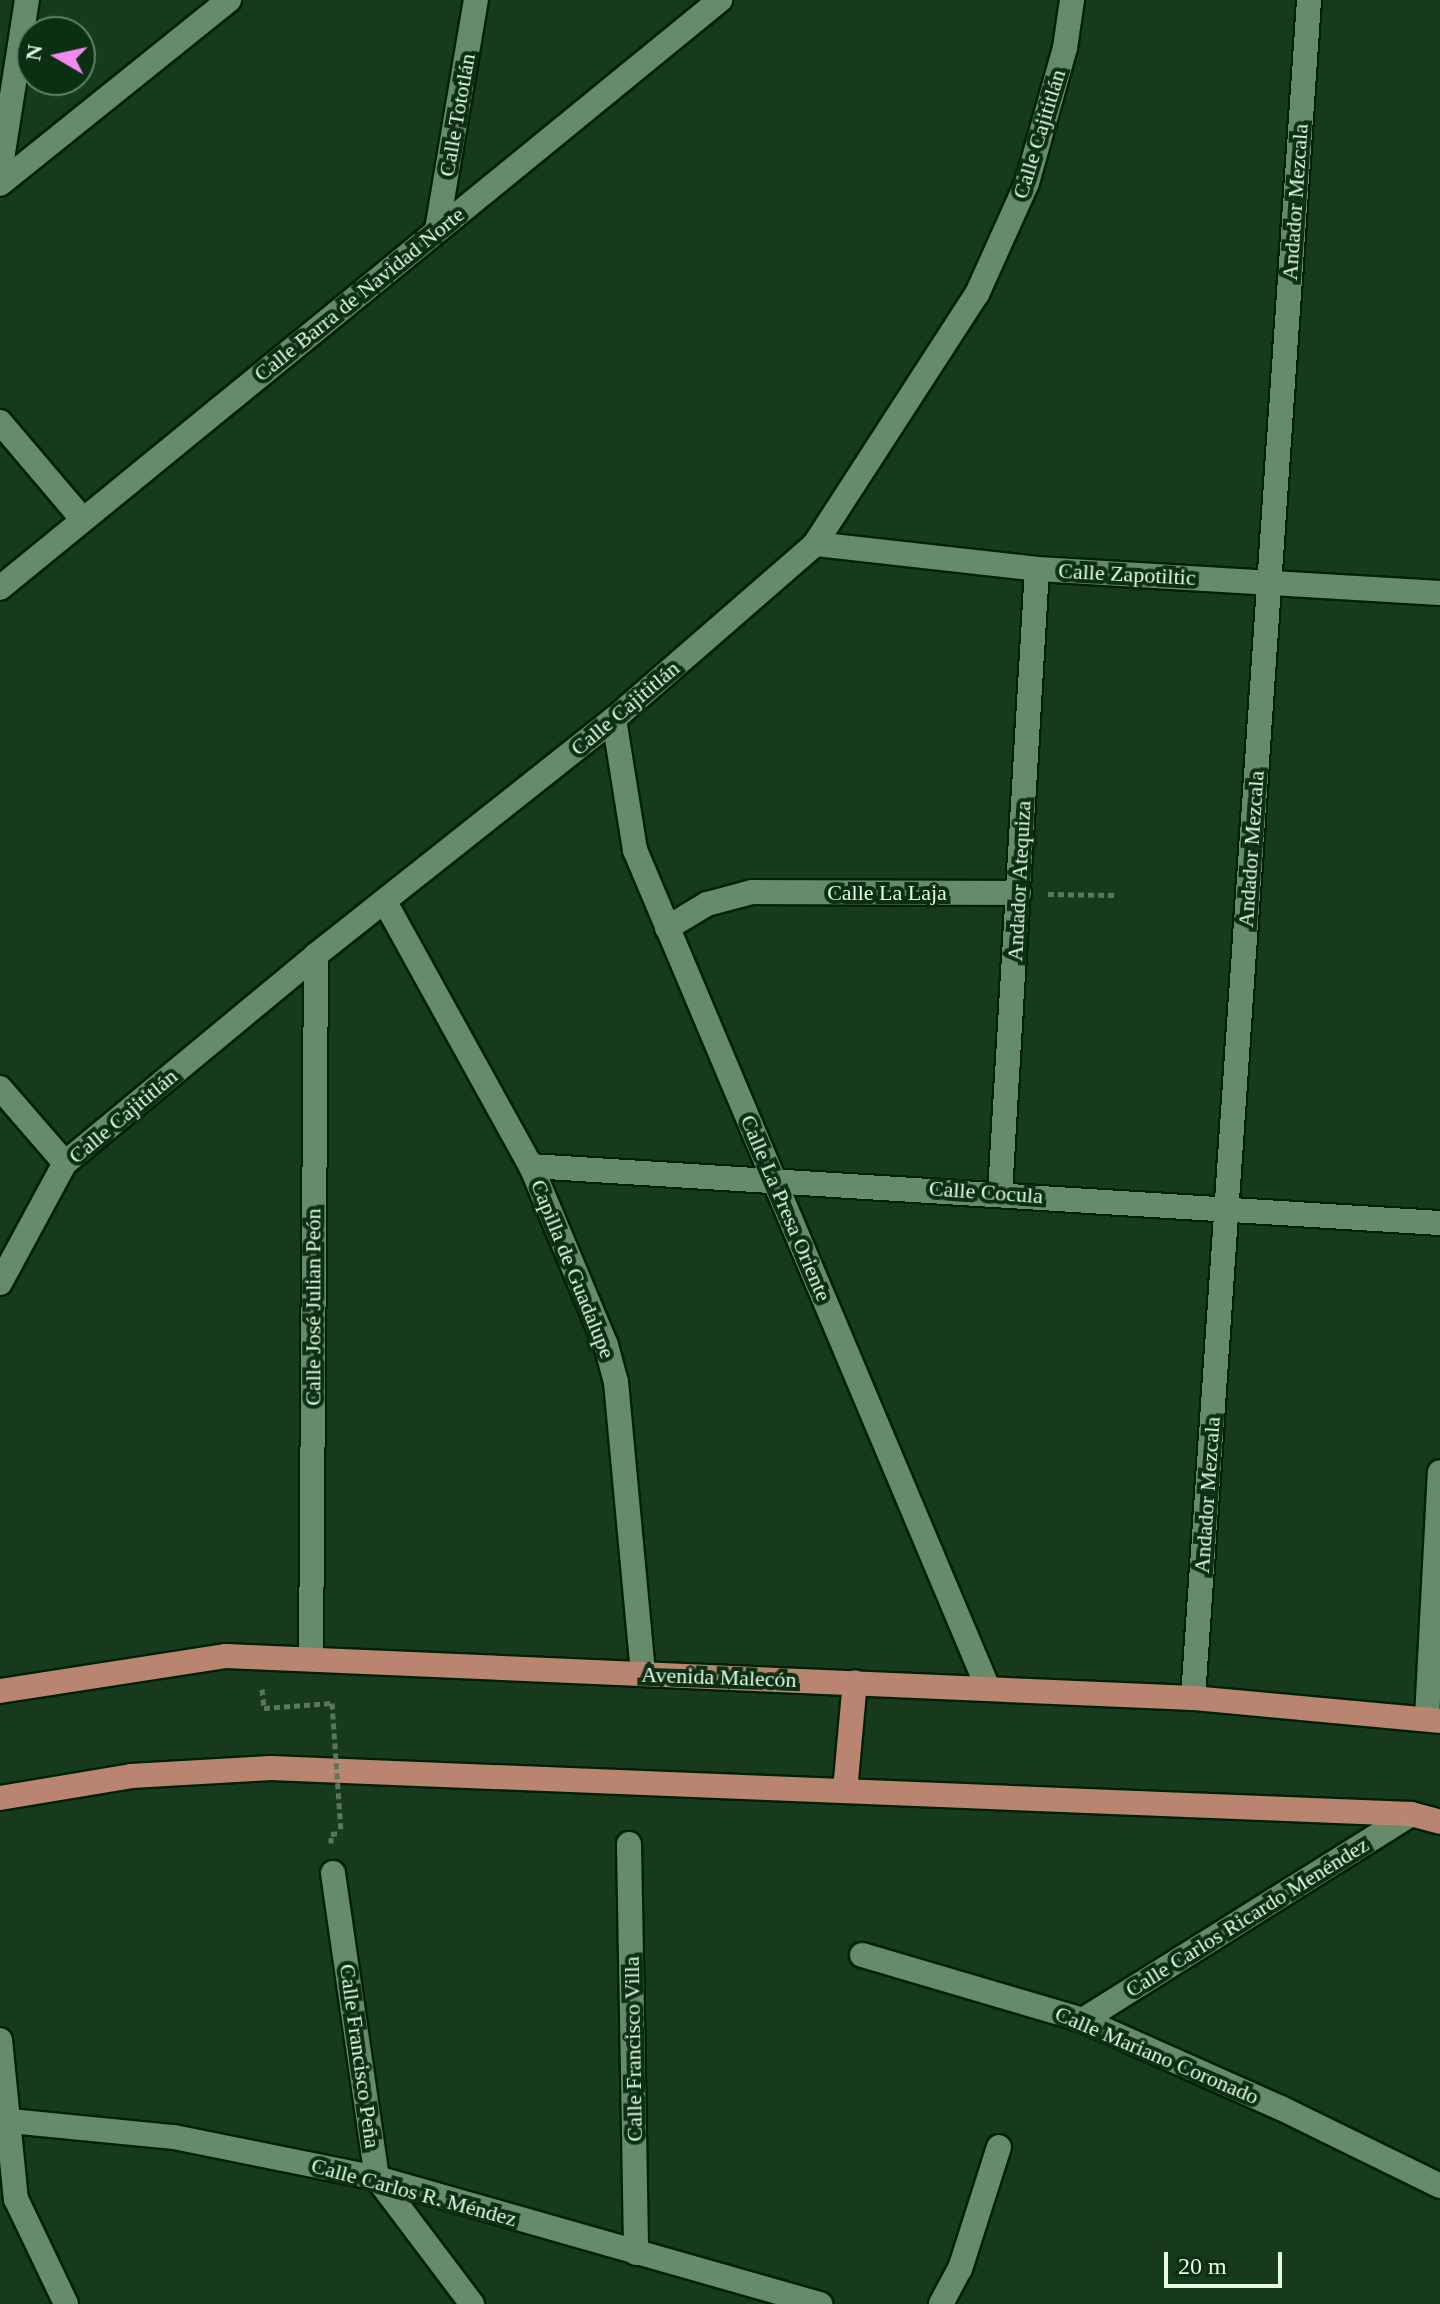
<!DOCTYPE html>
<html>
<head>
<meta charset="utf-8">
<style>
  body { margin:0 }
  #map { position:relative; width:1440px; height:2304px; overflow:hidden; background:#173a1d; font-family:Georgia,serif }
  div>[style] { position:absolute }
  .path>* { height:5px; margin-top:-2.5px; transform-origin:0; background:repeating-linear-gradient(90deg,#59775e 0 6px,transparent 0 10px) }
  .roads { filter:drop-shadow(2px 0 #002005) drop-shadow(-2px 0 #002005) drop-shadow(0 2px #002005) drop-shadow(0 -2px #002005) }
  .minor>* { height:24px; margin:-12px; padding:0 12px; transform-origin:12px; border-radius:12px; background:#668b6a }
  .major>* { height:24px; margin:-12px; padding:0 12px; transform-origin:12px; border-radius:12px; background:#b98570 }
  .path-bridge>* { height:5px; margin-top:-2.5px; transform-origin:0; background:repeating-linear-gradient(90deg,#59775e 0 6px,transparent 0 10px) }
  span { translate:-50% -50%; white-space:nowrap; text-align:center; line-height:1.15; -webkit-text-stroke:8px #0b2f13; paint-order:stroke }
  .street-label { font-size:22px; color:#e6fae7 }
  .north { position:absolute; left:16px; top:16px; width:80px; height:80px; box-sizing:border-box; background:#0b2f13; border:2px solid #638068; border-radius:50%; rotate:279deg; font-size:22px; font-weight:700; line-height:32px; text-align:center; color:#e6fae7 }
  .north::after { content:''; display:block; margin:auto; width:28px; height:36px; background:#f38af2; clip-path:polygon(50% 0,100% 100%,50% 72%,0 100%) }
  .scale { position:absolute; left:1164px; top:2252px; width:118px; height:36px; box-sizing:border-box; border:4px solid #e6fae7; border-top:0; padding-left:10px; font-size:24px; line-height:28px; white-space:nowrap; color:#e6fae7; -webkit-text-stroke:6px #0b2f13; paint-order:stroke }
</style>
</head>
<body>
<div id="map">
  <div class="path">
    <div style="left:1048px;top:894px;width:67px;rotate:0.9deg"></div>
    <div style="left:262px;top:1689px;width:19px;rotate:84deg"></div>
    <div style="left:264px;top:1708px;width:68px;rotate:-4.2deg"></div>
    <div style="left:331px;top:1843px;width:9px;rotate:-90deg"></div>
    <div style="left:331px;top:1834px;width:10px;rotate:-6deg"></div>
  </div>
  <div class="roads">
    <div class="minor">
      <div style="left:0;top:172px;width:174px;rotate:-81.1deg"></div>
      <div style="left:0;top:184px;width:294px;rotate:-38.8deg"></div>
      <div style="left:437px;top:230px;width:233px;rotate:-80.4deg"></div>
      <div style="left:0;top:422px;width:128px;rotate:49.7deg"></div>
      <div style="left:815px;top:544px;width:223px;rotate:6.4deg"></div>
      <div style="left:1037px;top:569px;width:404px;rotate:3.4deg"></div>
      <div style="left:0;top:588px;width:930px;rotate:-39.24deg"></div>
      <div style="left:614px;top:719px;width:133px;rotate:80.9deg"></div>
      <div style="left:635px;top:850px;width:909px;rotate:67.16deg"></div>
      <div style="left:385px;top:902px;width:302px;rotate:61.1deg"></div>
      <div style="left:531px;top:1166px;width:194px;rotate:67.3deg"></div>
      <div style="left:606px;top:1345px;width:38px;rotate:75deg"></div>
      <div style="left:616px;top:1382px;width:292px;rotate:84.7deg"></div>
      <div style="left:667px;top:928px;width:47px;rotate:-31deg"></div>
      <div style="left:707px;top:904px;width:47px;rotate:-14.9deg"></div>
      <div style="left:752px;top:892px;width:267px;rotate:0.2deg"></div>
      <div style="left:0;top:1088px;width:99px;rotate:49.1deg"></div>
      <div style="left:531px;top:1166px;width:911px;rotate:3.59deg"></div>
      <div style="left:1000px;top:1193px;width:625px;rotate:-86.61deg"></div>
      <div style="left:0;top:1283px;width:136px;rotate:-61.6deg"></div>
      <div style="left:65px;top:1163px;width:326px;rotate:-39.6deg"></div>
      <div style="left:316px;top:955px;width:380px;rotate:-38.4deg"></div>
      <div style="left:614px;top:719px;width:267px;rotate:-41deg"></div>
      <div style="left:815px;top:544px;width:298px;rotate:-57.1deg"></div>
      <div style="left:977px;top:294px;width:122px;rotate:-65.8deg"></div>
      <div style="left:1027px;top:183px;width:140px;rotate:-74.3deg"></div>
      <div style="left:1065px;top:48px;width:49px;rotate:-81.7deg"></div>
      <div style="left:311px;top:1659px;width:704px;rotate:-89.59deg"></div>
      <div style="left:1193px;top:1698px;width:1702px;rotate:-86.09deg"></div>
      <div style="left:1427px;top:1718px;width:246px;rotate:-87deg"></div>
      <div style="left:629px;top:1844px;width:409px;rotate:89deg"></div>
      <div style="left:333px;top:1873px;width:308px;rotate:81.8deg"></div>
      <div style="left:377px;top:2178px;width:158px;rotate:53deg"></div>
      <div style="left:862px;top:1955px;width:230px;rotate:16.4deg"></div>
      <div style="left:1083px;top:2020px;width:217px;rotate:24deg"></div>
      <div style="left:1281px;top:2108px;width:177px;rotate:26.1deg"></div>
      <div style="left:1083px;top:2020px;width:387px;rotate:-32.1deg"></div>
      <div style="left:0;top:2040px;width:160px;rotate:84.3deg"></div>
      <div style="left:16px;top:2199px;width:116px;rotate:64.5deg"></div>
      <div style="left:0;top:2120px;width:175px;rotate:5.6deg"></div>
      <div style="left:174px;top:2137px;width:207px;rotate:11.4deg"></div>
      <div style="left:377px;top:2178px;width:461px;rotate:15.9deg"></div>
      <div style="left:941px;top:2304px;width:40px;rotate:-62deg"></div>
      <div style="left:960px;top:2269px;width:128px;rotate:-72.3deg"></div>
    </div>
    <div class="major">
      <div style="left:0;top:1691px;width:229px;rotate:-8.8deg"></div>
      <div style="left:226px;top:1656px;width:968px;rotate:2.49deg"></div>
      <div style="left:1193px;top:1698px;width:248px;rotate:5.3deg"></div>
      <div style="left:845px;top:1791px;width:109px;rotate:-84.8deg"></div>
      <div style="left:0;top:1798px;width:133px;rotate:-9.5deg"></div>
      <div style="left:131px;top:1776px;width:140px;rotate:-3.3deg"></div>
      <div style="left:271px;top:1768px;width:1141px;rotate:2.31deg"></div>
      <div style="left:1411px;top:1814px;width:30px;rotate:15deg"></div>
    </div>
  </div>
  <div class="path-bridge">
    <div style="left:332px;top:1703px;width:130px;rotate:86deg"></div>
  </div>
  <div class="street-label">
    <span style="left:457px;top:115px;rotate:-80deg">Calle Tototlán</span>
    <span style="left:1039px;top:134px;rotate:-73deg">Calle Cajititlán</span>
    <span style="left:1295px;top:202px;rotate:-86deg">Andador Mezcala</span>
    <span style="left:359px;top:294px;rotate:-39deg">Calle Barra de Navidad Norte</span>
    <span style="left:1127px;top:574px;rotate:3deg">Calle Zapotiltic</span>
    <span style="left:625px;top:708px;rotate:-40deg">Calle Cajititlán</span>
    <span style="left:1251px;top:849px;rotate:-86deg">Andador Mezcala</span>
    <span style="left:1019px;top:881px;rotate:-87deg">Andador Atequiza</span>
    <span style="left:887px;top:893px">Calle La Laja</span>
    <span style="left:123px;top:1116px;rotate:-40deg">Calle Cajititlán</span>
    <span style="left:986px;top:1192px;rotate:4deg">Calle Cocula</span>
    <span style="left:786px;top:1208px;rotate:67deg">Calle La Presa Oriente</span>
    <span style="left:573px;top:1269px;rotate:68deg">Capilla de Guadalupe</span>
    <span style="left:313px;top:1307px;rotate:-90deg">Calle José Julian Peón</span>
    <span style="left:1207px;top:1495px;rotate:-86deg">Andador Mezcala</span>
    <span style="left:719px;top:1677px;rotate:2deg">Avenida Malecón</span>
    <span style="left:1247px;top:1917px;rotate:-32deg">Calle Carlos Ricardo Menéndez</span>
    <span style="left:633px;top:2049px;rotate:-91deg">Calle Francisco Villa</span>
    <span style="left:1157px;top:2055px;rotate:23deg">Calle Mariano Coronado</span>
    <span style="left:360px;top:2056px;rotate:82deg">Calle Francisco Peña</span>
    <span style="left:414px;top:2192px;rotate:15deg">Calle Carlos R. Méndez</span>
  </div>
  <div class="north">N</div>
  <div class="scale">20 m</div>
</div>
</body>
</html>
